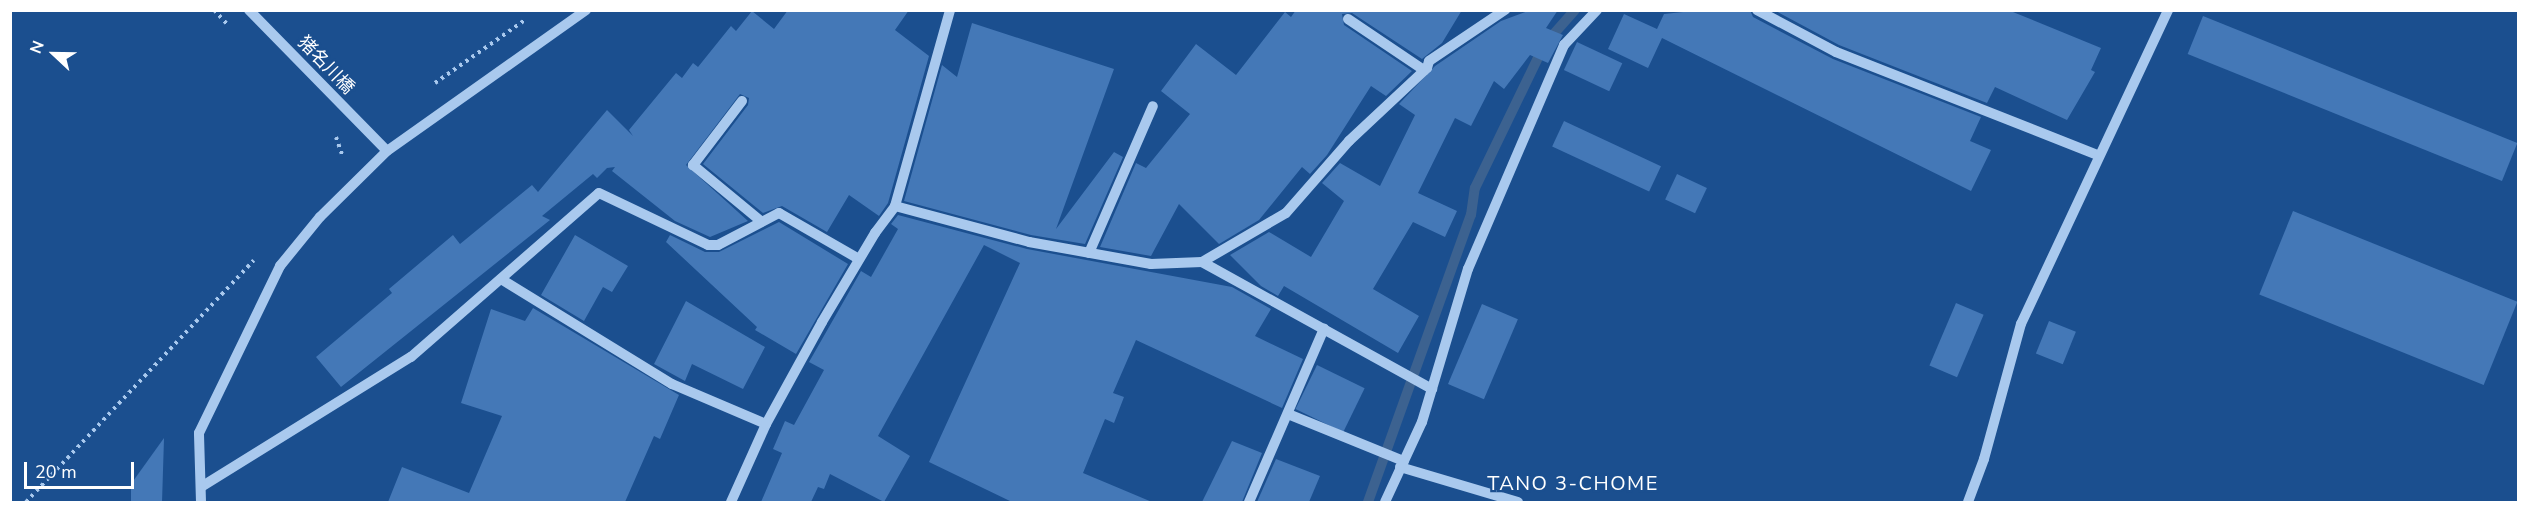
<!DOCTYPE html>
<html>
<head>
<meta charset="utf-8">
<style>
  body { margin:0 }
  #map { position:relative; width:2529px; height:513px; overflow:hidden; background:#1b4f8f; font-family:"Nunito Sans","Noto Sans JP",sans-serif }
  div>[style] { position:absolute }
  .stream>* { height:10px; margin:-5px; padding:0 5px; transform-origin:5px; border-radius:5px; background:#3c6290 }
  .building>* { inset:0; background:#4478b7; transform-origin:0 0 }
  .path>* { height:4px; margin-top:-2px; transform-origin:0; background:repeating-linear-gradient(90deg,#a9c9ee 0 3px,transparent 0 7.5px) }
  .minor>* { height:10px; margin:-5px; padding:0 5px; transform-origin:5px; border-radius:5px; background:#a9c9ee }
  span { translate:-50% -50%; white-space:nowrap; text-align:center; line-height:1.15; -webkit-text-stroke:4.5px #1b4f8f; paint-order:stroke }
  .street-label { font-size:18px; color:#fff }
  .neighbourhood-label { font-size:20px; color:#fff; letter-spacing:1.5px }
  .frame { position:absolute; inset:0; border:12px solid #fff; pointer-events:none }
  .north { position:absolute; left:24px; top:24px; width:60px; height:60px; -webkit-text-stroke:4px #1b4f8f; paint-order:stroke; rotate:292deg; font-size:16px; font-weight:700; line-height:24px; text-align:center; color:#fff }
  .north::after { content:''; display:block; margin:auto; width:21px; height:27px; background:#fff; clip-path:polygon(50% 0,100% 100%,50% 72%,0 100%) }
  .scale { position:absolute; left:24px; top:462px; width:110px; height:27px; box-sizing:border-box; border:3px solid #fff; border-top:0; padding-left:8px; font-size:18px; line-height:21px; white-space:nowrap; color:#fff; -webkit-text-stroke:4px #1b4f8f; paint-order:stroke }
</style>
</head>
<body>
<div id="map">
  <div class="stream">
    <div style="left:1368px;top:502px;width:305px;rotate:-70.3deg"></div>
    <div style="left:1471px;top:215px;width:27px;rotate:-82deg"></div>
    <div style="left:1475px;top:188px;width:159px;rotate:-64.2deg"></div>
    <div style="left:1544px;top:45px;width:47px;rotate:-48.5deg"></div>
  </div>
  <div class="building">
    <div style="clip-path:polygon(788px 10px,909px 10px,895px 30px,929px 56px,888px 203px,879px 216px,849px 195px,827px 232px,782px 206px,763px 213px,703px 164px,748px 105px,749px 98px,740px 94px,686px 165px,748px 221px,710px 237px,675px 221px,612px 171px,615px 167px,607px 168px,597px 178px,593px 174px,542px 216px,550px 220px,341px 387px,316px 357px,392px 293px,389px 289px,453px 235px,460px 244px,532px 185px,538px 192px,607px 110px,633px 136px,629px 130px,676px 73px,682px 78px,693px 63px,698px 67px,731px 26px,736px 31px,752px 11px,774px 29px)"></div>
    <div style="clip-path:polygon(1296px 10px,1462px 10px,1442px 43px,1422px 59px,1352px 13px,1342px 14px,1344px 25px,1412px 71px,1386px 96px,1371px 86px,1327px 155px,1310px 174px,1302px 167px,1259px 220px,1219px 244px,1179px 204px,1151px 256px,1100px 247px,1136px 163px,1146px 168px,1190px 114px,1161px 91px,1196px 44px,1236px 75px,1285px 12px,1291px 17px)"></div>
    <div style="clip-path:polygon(1531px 10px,1558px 10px,1546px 28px,1563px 35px,1548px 63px,1530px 55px,1504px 89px,1494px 81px,1471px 126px,1455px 118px,1418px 193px,1457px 211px,1445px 237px,1413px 222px,1373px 289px,1419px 316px,1398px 353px,1284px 286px,1278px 296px,1261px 286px,1230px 255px,1269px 232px,1311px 257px,1344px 201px,1322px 183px,1340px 163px,1380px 186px,1415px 115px,1399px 104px,1435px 66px,1501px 21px)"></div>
    <div style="clip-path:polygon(1702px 10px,1750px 10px,1753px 17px,1833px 59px,1981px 117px,1970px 141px,1991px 150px,1971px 191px,1662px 38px,1648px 68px,1608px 49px,1624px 14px,1657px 29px,1664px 14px)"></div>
    <div style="clip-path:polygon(1774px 10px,2008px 10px,2101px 48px,2091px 70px,2095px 72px,2067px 120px,1995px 87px,1987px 103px,1839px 45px)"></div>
    <div style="left:2203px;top:16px;width:339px;height:41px;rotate:22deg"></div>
    <div style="clip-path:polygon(972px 23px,1114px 69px,1056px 229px,1114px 152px,1123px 157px,1085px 244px,1031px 235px,904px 201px,942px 65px,957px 77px)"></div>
    <div style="left:1577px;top:42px;width:50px;height:31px;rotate:25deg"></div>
    <div style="left:1564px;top:121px;width:107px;height:28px;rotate:25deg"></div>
    <div style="left:1677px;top:174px;width:33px;height:28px;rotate:25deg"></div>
    <div style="left:2293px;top:211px;width:242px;height:90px;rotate:22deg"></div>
    <div style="clip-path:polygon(898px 215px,1027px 249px,1232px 287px,1271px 309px,1255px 336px,1303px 359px,1282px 408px,1136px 340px,1113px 393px,1124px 397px,1114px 423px,1105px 419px,1083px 473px,1152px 502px,1012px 502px,929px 462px,1020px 263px,984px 245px,878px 436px,910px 456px,884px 502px,830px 474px,824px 489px,818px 487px,811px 502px,761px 502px,782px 453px,773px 449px,785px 421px,794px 425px,824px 370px,809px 362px,861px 271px,871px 277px,898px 229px,891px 224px)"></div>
    <div style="clip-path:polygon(779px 222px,848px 264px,796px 354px,755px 330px,757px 327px,666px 242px,670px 235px,705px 252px,719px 252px)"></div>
    <div style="clip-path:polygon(575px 235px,628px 266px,612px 292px,603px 287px,584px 321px,541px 295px)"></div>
    <div style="clip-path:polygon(686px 301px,765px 347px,743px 389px,692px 364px,685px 381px,654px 364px)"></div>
    <div style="left:1956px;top:303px;width:30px;height:68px;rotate:23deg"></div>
    <div style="left:1482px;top:304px;width:39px;height:87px;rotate:23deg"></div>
    <div style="clip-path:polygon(533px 308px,679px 395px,660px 439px,654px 436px,625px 502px,388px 502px,402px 467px,469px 493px,502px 416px,461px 403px,491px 309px,525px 321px)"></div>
    <div style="left:2049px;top:321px;width:29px;height:35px;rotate:22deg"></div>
    <div style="left:1317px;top:365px;width:53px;height:49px;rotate:26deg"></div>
    <div style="clip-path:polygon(164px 438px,162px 502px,131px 502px,131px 484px)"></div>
    <div style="clip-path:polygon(1232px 441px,1262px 453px,1242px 502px,1202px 502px)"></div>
    <div style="clip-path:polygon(1276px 459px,1320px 476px,1309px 502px,1257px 502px)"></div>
  </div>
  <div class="path">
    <div style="left:214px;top:10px;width:19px;rotate:47deg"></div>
    <div style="left:435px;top:83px;width:110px;rotate:-35deg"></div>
    <div style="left:336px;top:137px;width:21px;rotate:71deg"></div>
    <div style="left:26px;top:502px;width:332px;rotate:-46.7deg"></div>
  </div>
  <div class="minor">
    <div style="left:249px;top:10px;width:197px;rotate:45.6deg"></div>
    <div style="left:1757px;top:10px;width:89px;rotate:28deg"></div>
    <div style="left:1836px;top:52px;width:282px;rotate:21.5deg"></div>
    <div style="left:1348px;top:19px;width:92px;rotate:33.9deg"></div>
    <div style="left:742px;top:101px;width:81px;rotate:127.4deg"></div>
    <div style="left:693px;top:165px;width:89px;rotate:39.6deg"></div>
    <div style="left:895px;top:206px;width:204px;rotate:-74.3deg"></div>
    <div style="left:1089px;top:253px;width:160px;rotate:-66.5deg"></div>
    <div style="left:1202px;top:262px;width:263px;rotate:28.9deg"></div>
    <div style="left:501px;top:279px;width:201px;rotate:31.6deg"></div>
    <div style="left:672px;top:384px;width:102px;rotate:23.1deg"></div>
    <div style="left:1288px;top:414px;width:125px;rotate:22.1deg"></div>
    <div style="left:1400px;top:467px;width:123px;rotate:16.5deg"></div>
    <div style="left:201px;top:487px;width:247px;rotate:-31.8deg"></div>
    <div style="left:411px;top:357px;width:249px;rotate:-41.1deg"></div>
    <div style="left:599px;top:193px;width:121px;rotate:25.5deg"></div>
    <div style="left:708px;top:245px;width:10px"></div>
    <div style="left:718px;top:245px;width:69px;rotate:-27.7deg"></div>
    <div style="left:779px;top:213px;width:92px;rotate:29.9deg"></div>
    <div style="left:201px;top:502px;width:69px;rotate:-91.7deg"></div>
    <div style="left:199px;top:433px;width:186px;rotate:-64.1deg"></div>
    <div style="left:280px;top:266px;width:63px;rotate:-50.8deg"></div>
    <div style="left:320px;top:217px;width:94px;rotate:-44.6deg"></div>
    <div style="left:387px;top:151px;width:244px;rotate:-35.3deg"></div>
    <div style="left:731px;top:502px;width:85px;rotate:-65.8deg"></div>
    <div style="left:766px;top:424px;width:116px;rotate:-61.2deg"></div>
    <div style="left:822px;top:322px;width:104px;rotate:-59.2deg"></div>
    <div style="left:875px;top:233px;width:34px;rotate:-53deg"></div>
    <div style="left:895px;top:206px;width:139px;rotate:15deg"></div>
    <div style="left:1029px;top:242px;width:124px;rotate:10.2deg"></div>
    <div style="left:1151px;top:264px;width:51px;rotate:-2.2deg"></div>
    <div style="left:1202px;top:262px;width:97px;rotate:-30.3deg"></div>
    <div style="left:1286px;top:213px;width:96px;rotate:-48.8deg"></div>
    <div style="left:1349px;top:141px;width:107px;rotate:-43.1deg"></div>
    <div style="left:1427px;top:68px;width:7px;rotate:-74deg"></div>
    <div style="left:1429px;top:61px;width:92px;rotate:-33.9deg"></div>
    <div style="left:1249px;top:502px;width:189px;rotate:-66.6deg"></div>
    <div style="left:1385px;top:502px;width:88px;rotate:-65.2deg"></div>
    <div style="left:1422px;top:422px;width:160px;rotate:-73.3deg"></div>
    <div style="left:1468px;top:269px;width:244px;rotate:-66.8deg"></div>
    <div style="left:1564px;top:45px;width:48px;rotate:-46.7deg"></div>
    <div style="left:1968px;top:502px;width:46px;rotate:-69.6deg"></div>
    <div style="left:1984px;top:459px;width:140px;rotate:-74.7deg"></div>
    <div style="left:2021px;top:324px;width:347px;rotate:-64.9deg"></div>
  </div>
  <div class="street-label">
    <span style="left:326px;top:65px;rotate:46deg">猪名川橋</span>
  </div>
  <div class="neighbourhood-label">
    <span style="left:1573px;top:483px">TANO 3-CHOME</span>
  </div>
  <div class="frame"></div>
  <div class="north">N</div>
  <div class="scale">20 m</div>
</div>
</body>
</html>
